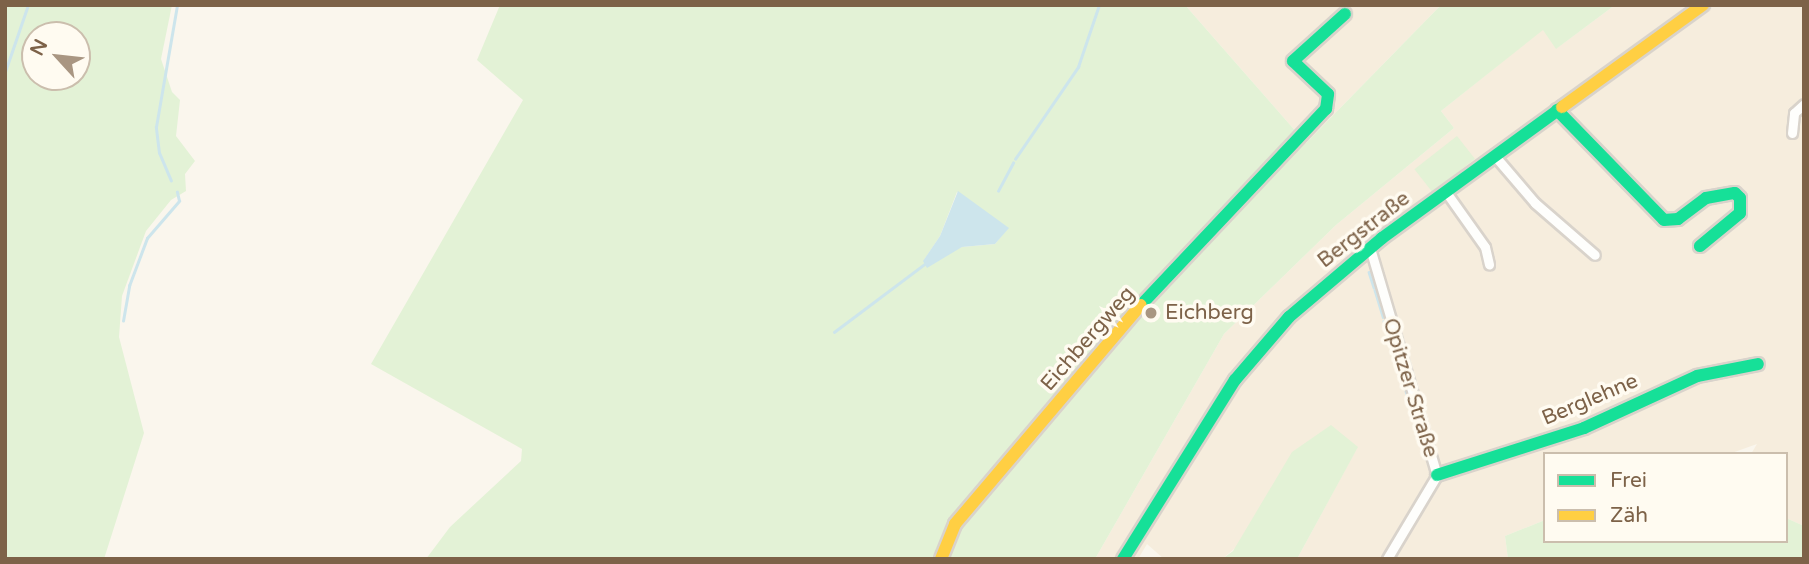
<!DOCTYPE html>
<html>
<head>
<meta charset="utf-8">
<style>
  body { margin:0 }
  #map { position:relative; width:1809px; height:564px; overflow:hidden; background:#faf6ed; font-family:"Varela Round",sans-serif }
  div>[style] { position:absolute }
  .residential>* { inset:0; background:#f6eddd }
  .green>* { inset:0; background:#e3f2d6; transform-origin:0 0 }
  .water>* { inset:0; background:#cde5ec }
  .stream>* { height:2.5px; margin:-1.25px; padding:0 1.25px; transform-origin:1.25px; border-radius:1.25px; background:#cde5ec }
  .roads { filter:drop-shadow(2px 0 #d9d3cb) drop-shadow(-2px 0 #d9d3cb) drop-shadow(0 2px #d9d3cb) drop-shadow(0 -2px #d9d3cb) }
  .street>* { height:9px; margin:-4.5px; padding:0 4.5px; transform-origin:4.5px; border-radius:4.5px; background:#fefefc }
  .fast>* { height:12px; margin:-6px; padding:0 6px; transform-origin:6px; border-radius:6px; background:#16e098 }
  .slow>* { height:12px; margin:-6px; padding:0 6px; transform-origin:6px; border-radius:6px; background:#ffcf43 }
  .dots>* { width:19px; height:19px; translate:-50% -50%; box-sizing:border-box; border:4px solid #fffbf1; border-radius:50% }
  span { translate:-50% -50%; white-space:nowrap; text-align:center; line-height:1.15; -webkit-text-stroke:7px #fffbf1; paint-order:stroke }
  .street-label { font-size:21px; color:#7d6248 }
  .poi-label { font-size:21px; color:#7d6248 }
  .left { translate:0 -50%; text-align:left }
  .frame { position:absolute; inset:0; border:7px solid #7d6248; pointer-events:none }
  .legend { position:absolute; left:1543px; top:452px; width:245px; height:91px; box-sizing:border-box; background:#fffbf1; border:2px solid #cbbead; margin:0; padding:9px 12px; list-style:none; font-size:21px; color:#7d6248 }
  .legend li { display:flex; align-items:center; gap:14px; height:35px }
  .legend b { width:35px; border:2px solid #cbbead }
  .north { position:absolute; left:21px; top:21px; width:70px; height:70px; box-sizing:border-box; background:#fffbf1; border:2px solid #cbbead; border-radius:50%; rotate:297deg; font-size:19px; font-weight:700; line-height:28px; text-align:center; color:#7d6248 }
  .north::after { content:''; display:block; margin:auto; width:24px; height:32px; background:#a99682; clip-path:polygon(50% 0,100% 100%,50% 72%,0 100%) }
</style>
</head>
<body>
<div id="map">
  <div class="residential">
    <div style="clip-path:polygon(1185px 5px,1441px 5px,1306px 143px)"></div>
    <div style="clip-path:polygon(1615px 5px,1804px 5px,1804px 526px,1786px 518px,1786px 454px,1751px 454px,1757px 444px,1729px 454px,1545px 454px,1545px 520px,1505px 536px,1508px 559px,1297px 559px,1357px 448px,1222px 559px,1164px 559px,1147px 544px,1138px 559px,1095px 559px,1224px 334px,1336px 225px,1454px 128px,1441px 111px,1543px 29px,1557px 48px)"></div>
  </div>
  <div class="green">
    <div style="clip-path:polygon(evenodd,5px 5px,172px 5px,161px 59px,172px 92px,180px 100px,176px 136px,195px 161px,185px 174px,186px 191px,171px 200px,146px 231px,122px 296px,119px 337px,144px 433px,104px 559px,5px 559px,5px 5px,35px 35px,77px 35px,77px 77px,35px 77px,35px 35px)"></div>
    <div style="clip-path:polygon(evenodd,500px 5px,1185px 5px,1306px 143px,1441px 5px,1615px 5px,1556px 49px,1543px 30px,1441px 111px,1454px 128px,1336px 225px,1224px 334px,1095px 559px,426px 559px,450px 527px,521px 461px,522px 449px,371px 364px,523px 100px,477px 60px,500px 5px,957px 192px,1008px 228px,995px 244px,962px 247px,924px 260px,940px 236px,957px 192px)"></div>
    <div style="left:1457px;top:136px;width:29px;height:54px;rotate:52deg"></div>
    <div style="clip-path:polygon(1331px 425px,1358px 447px,1297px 559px,1222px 559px,1233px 551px,1292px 452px)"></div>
    <div style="clip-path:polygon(1786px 518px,1804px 526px,1804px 559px,1508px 559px,1505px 536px,1545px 520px,1545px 541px,1786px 541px)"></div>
  </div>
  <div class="water">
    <div style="clip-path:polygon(958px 191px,1009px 228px,995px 244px,962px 247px,927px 268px,923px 261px,940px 236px)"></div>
  </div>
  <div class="stream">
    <div style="left:5px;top:72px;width:71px;rotate:-71.1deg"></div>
    <div style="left:1015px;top:159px;width:112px;rotate:-55.6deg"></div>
    <div style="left:1078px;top:67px;width:65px;rotate:-71.3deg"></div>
    <div style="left:171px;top:181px;width:30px;rotate:-113deg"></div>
    <div style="left:159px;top:153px;width:26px;rotate:-97deg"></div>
    <div style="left:156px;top:127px;width:124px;rotate:-80.2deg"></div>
    <div style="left:998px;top:191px;width:32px;rotate:-62deg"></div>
    <div style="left:1369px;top:272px;width:16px;rotate:72deg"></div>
    <div style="left:1375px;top:290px;width:28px;rotate:73deg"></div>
    <div style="left:123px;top:321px;width:36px;rotate:-80deg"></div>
    <div style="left:129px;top:286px;width:51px;rotate:-69.4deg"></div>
    <div style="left:147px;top:238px;width:49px;rotate:-49.1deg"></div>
    <div style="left:179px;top:201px;width:9px;rotate:-103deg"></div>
    <div style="left:1384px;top:321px;width:24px;rotate:73deg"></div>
    <div style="left:834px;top:332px;width:115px;rotate:-36.9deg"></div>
    <div style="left:1393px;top:347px;width:33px;rotate:72deg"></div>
    <div style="left:1406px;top:391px;width:17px;rotate:73deg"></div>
    <div style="left:1414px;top:415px;width:9px;rotate:77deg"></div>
    <div style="left:1420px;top:437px;width:21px;rotate:73deg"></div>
  </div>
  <div class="roads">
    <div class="street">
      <div style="left:1792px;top:133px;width:20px;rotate:-84deg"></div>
      <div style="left:1794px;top:113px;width:13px;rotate:-42deg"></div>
      <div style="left:1494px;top:155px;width:63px;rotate:49.5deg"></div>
      <div style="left:1535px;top:203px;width:79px;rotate:40.9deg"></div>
      <div style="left:1446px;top:192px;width:67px;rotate:54.7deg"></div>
      <div style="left:1485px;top:247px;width:18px;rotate:77deg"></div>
      <div style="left:1370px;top:248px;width:237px;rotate:73.6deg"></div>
      <div style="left:1437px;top:475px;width:98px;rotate:120.8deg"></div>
    </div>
    <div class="fast">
      <div style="left:1557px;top:110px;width:153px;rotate:45.8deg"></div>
      <div style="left:1664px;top:220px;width:14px;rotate:-4deg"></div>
      <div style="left:1678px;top:219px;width:35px;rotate:-37deg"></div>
      <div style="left:1706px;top:198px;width:29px;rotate:-10deg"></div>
      <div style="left:1735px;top:193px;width:7px;rotate:45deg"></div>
      <div style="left:1740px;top:198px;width:15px;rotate:90deg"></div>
      <div style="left:1740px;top:213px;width:52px;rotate:140.5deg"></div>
      <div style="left:1141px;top:305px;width:270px;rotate:-46.7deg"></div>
      <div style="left:1326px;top:109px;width:15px;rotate:-82deg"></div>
      <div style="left:1328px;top:94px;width:48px;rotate:-136.7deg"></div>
      <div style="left:1293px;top:61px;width:70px;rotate:-42.1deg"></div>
      <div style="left:1437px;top:475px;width:154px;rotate:-17.7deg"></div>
      <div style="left:1584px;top:428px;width:124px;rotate:-24.7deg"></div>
      <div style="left:1697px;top:376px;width:62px;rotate:-11.1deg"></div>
      <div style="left:1123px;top:559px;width:211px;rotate:-58deg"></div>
      <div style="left:1235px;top:380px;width:83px;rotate:-49.4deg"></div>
      <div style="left:1289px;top:317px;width:122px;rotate:-40.3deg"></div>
      <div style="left:1382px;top:238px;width:223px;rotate:-36deg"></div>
    </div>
    <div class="slow">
      <div style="left:1562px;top:107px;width:174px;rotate:-35.9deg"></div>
      <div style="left:941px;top:559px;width:38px;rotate:-68deg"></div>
      <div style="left:955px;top:524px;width:287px;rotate:-49.7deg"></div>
    </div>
  </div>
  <div class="dots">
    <div style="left:1151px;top:313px;background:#a99682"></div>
  </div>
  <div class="street-label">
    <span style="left:1364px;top:230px;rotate:-38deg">Bergstraße</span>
    <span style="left:1088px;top:339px;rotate:-49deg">Eichbergweg</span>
    <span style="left:1410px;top:388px;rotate:73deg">Opitzer Straße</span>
    <span style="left:1590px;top:400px;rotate:-23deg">Berglehne</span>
  </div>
  <div class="poi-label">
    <span class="left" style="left:1165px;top:313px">Eichberg</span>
  </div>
  <div class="frame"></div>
  <ul class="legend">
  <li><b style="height:9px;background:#16e098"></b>Frei</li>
  <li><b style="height:9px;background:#ffcf43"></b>Zäh</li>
  </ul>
  <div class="north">N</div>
</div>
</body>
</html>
